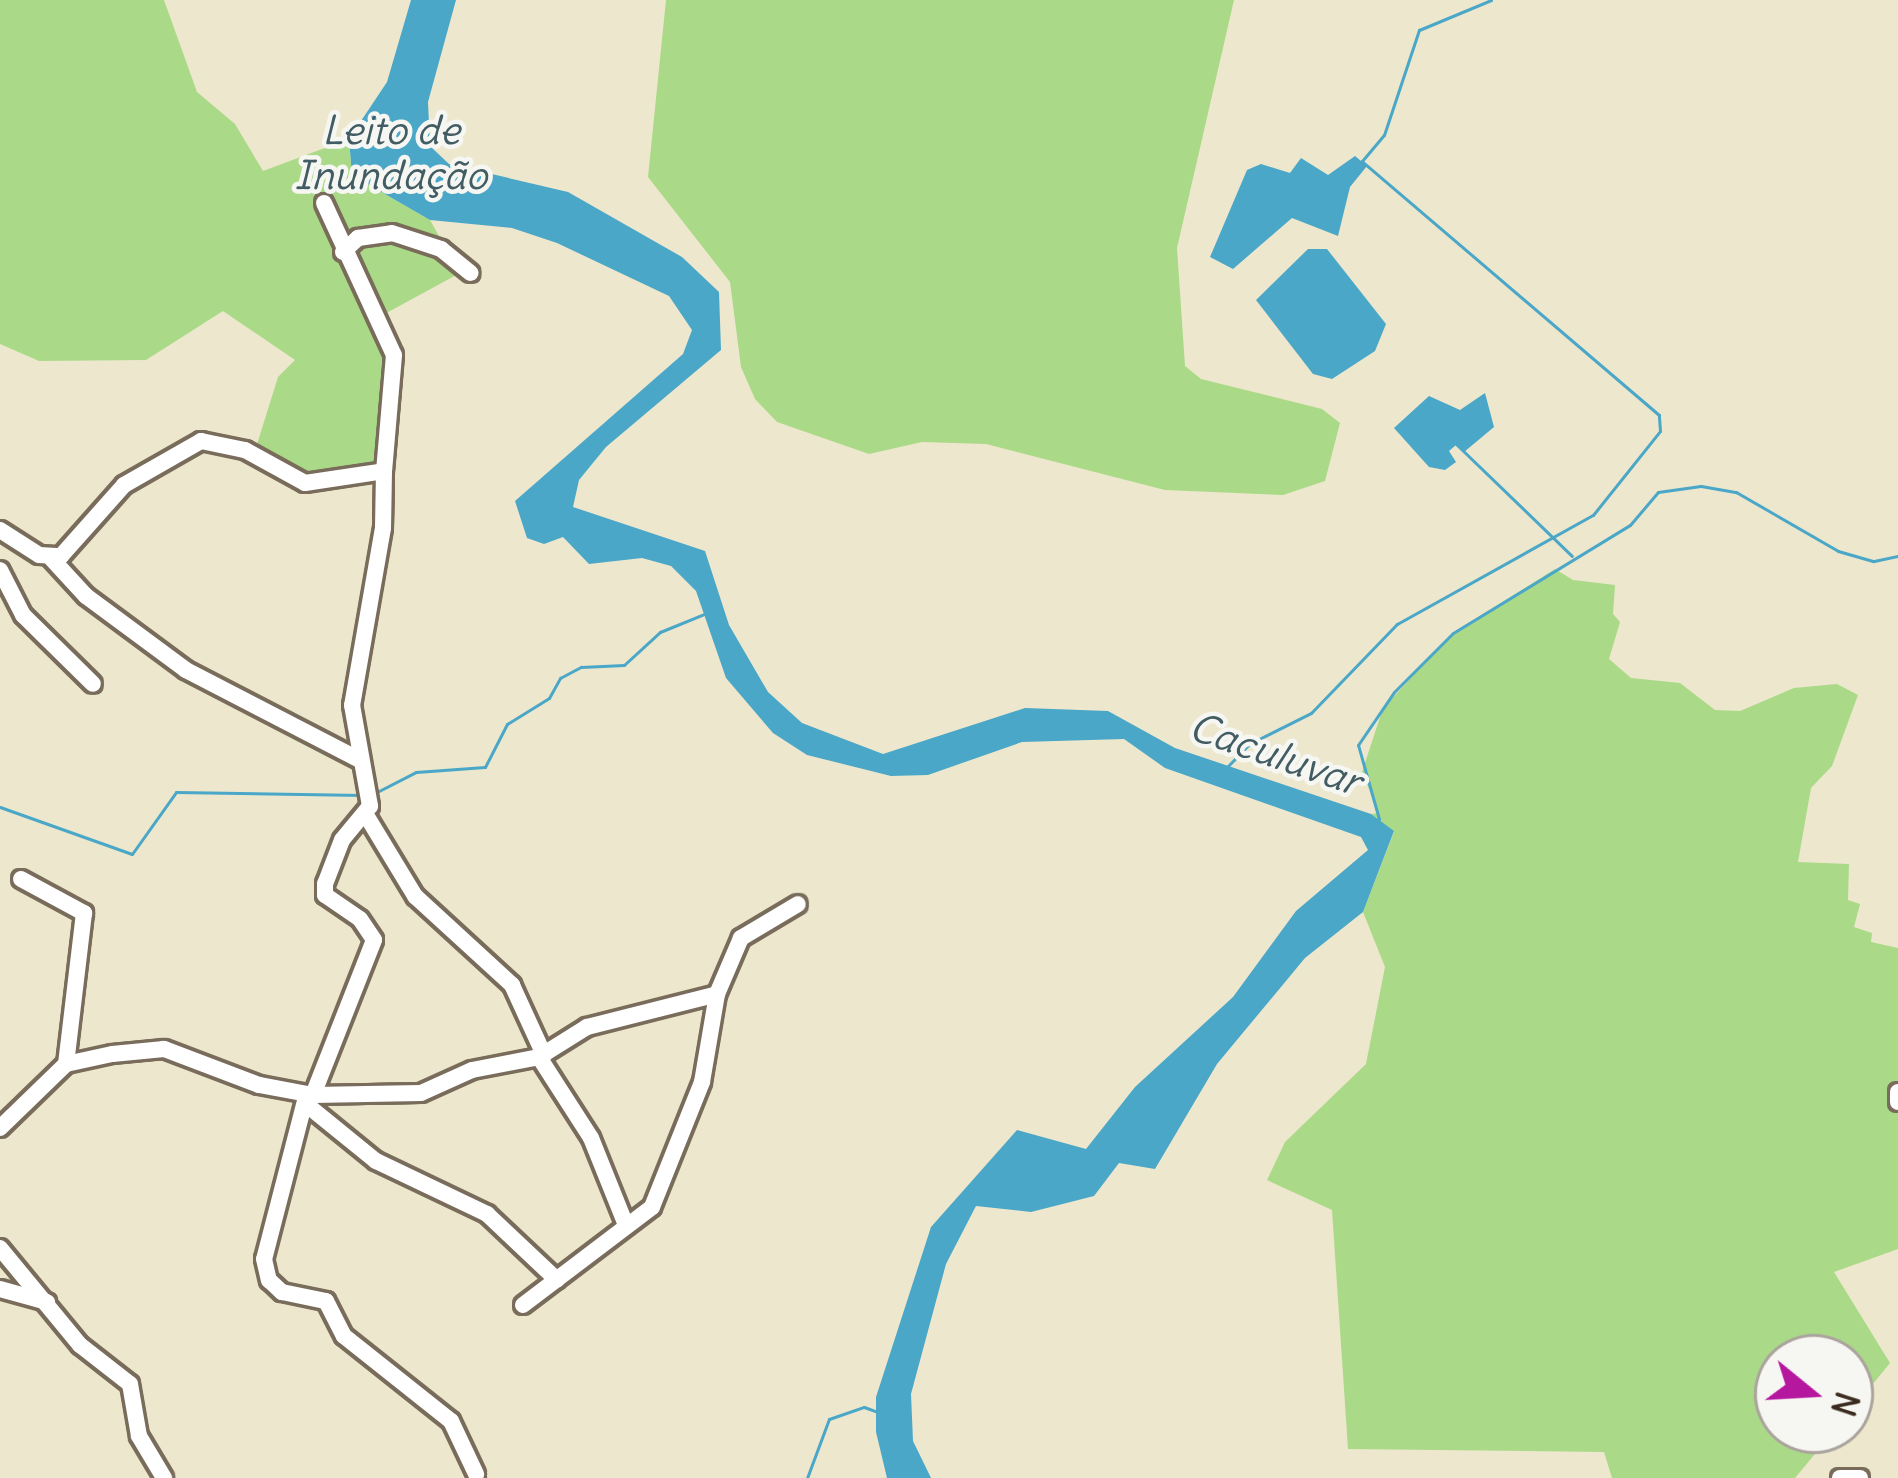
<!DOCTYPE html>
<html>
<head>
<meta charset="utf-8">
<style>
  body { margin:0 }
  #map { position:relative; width:1898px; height:1478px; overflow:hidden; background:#ede7cd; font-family:Delius,sans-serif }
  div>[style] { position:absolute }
  .green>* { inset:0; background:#aada88 }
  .water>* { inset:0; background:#4aa7c8 }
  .stream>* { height:3px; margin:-1.5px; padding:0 1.5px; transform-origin:1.5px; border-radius:1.5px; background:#4aa7c8 }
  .roads { filter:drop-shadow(3px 0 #796c5b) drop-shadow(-3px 0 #796c5b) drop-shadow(0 3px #796c5b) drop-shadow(0 -3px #796c5b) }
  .minor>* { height:16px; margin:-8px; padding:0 8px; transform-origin:8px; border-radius:8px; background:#fff }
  span { translate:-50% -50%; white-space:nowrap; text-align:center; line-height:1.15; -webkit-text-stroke:9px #f6f6f2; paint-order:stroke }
  .water-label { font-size:39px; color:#415c62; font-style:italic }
  .north { position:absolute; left:1754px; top:1334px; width:120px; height:120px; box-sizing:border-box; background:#f6f6f2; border:3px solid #aba49d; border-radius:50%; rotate:108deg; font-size:33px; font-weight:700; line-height:48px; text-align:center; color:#3b2a1e }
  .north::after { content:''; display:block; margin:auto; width:42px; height:54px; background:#b5179e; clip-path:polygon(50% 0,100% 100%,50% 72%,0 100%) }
</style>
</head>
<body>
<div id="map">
  <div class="green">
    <div style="clip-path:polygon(0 0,164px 0,197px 92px,235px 124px,263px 171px,349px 139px,352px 175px,430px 220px,460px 273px,379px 317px,392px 349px,384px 471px,305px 483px,254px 454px,278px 377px,295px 360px,223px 311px,146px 360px,39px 361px,0 344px)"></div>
    <div style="clip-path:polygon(666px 0,1234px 0,1177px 248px,1185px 366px,1201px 379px,1322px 409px,1340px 423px,1325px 481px,1283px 495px,1165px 490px,986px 444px,922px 442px,869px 454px,777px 422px,755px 399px,741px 367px,730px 282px,648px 177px)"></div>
    <div style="clip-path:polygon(1555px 569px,1573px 580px,1615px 585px,1613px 614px,1620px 622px,1609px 659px,1631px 678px,1680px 683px,1715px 710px,1740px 711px,1794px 688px,1837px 684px,1858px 695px,1832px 766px,1811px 788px,1798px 862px,1849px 864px,1848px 900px,1860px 904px,1854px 927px,1872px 933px,1871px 942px,1898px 948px,1898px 1249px,1834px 1272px,1890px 1363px,1850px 1412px,1850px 1358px,1778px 1358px,1778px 1430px,1835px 1430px,1795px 1478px,1612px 1478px,1604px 1452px,1348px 1449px,1332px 1210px,1267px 1180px,1285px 1142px,1366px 1064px,1385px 967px,1363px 912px,1394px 832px,1371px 814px,1379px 813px,1362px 772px,1383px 708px,1453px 633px)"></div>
  </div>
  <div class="water">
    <div style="clip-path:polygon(411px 0,456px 0,428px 102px,430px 146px,449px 164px,568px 192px,682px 257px,719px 292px,721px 350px,606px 447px,579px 480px,573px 507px,705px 551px,729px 625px,768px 692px,802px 723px,883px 754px,1025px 708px,1108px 711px,1175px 748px,1371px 814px,1394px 831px,1363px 912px,1305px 958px,1217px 1064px,1155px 1169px,1119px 1163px,1094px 1196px,1031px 1212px,976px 1206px,946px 1264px,911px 1394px,913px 1441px,931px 1478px,887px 1478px,876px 1432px,876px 1397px,931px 1227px,1017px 1130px,1086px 1149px,1135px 1087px,1233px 997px,1296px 911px,1368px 850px,1361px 837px,1165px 768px,1124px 739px,1022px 742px,928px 775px,891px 776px,807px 755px,773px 733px,726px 678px,696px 591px,671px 566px,642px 558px,589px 564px,563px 537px,544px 544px,527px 538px,515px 501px,683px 354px,692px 330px,669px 296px,557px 243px,512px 228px,430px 220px,352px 175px,349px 139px,387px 82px)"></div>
    <div style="clip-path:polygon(1355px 156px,1367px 166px,1350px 187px,1338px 236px,1292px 218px,1233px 269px,1210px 257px,1247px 170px,1261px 164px,1290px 173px,1301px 158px,1328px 175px)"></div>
    <div style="clip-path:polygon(1308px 249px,1327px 249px,1386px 324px,1375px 351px,1332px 379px,1313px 374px,1256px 300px)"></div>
    <div style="clip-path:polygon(1485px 393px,1494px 427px,1464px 452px,1456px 445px,1449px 451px,1456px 462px,1445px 470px,1429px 467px,1394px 428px,1429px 396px,1460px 410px)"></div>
  </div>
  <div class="stream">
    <div style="left:1456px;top:444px;width:161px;rotate:44deg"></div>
    <div style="left:1227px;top:767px;width:32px;rotate:-46deg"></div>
    <div style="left:1249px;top:744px;width:69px;rotate:-26.6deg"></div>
    <div style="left:1311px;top:713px;width:124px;rotate:-46deg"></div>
    <div style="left:1397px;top:624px;width:224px;rotate:-29.1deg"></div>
    <div style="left:1593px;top:515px;width:107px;rotate:-51.4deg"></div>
    <div style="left:1660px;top:431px;width:16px;rotate:-94deg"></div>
    <div style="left:1659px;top:415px;width:391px;rotate:-139.5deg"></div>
    <div style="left:1362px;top:161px;width:34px;rotate:-50deg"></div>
    <div style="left:1384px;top:135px;width:111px;rotate:-71.6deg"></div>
    <div style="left:1419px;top:30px;width:78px;rotate:-22.6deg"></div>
    <div style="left:373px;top:794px;width:48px;rotate:-27.1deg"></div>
    <div style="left:416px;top:772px;width:69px;rotate:-4.1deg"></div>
    <div style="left:485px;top:767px;width:48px;rotate:-62.9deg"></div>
    <div style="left:507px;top:724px;width:49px;rotate:-31.8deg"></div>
    <div style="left:549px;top:698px;width:23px;rotate:-61deg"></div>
    <div style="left:560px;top:678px;width:24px;rotate:-28deg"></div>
    <div style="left:581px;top:667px;width:43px;rotate:-2.7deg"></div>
    <div style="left:624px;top:665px;width:49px;rotate:-42.5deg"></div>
    <div style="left:660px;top:632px;width:48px;rotate:-22.2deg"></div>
    <div style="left:0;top:807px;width:140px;rotate:19.6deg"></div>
    <div style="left:132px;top:854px;width:76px;rotate:-54.6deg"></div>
    <div style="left:176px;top:792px;width:187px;rotate:0.9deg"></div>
    <div style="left:1379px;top:819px;width:77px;rotate:-105.8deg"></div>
    <div style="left:1358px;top:745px;width:64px;rotate:-55.8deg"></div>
    <div style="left:1394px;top:692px;width:83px;rotate:-45deg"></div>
    <div style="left:1453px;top:633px;width:207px;rotate:-31.4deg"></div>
    <div style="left:1630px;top:525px;width:43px;rotate:-49.7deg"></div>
    <div style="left:1658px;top:492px;width:43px;rotate:-7.9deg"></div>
    <div style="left:1701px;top:486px;width:36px;rotate:10deg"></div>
    <div style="left:1736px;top:492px;width:118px;rotate:30deg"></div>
    <div style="left:1838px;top:551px;width:37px;rotate:16deg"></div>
    <div style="left:1874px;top:561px;width:25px;rotate:-12deg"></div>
    <div style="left:807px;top:1478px;width:63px;rotate:-69.6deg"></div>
    <div style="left:829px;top:1419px;width:37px;rotate:-19deg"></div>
    <div style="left:864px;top:1407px;width:15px;rotate:20deg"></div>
  </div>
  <div class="roads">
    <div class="minor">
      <div style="left:324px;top:203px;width:167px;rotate:65.3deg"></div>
      <div style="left:394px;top:355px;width:116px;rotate:94.9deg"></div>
      <div style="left:343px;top:252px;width:21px;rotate:-43deg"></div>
      <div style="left:358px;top:238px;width:34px;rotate:-8deg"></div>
      <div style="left:392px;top:233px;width:52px;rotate:18.1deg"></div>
      <div style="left:441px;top:249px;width:38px;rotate:39deg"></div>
      <div style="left:0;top:530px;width:46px;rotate:32.7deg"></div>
      <div style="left:39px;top:555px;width:22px;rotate:3deg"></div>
      <div style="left:61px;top:556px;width:95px;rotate:-48.4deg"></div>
      <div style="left:124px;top:485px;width:89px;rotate:-29.7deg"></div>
      <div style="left:201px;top:441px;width:45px;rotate:11.6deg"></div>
      <div style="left:245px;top:450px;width:68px;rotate:28.8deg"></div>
      <div style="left:305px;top:483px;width:80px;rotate:-8.6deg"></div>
      <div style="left:384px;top:471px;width:57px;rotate:91deg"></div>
      <div style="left:383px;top:528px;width:180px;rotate:99.9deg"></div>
      <div style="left:352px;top:705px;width:103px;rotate:79.9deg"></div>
      <div style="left:370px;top:806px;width:44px;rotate:129.5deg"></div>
      <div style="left:342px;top:840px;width:47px;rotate:111.1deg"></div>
      <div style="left:325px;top:884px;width:11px;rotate:90deg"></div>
      <div style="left:325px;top:895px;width:42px;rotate:34.4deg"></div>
      <div style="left:360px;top:919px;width:25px;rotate:56deg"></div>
      <div style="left:374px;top:940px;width:167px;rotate:111.5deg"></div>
      <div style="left:313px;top:1095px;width:55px;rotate:-169.5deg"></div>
      <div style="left:259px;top:1085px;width:102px;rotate:-159.2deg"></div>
      <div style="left:164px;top:1049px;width:52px;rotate:174.5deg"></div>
      <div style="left:112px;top:1054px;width:47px;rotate:167.7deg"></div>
      <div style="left:66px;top:1064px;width:92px;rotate:135.9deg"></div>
      <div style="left:51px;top:558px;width:52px;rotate:47.4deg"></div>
      <div style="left:86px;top:596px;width:124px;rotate:36.5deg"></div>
      <div style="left:186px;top:670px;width:194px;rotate:27.4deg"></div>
      <div style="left:0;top:570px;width:51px;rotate:62.9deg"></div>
      <div style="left:23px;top:615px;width:98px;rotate:44.6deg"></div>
      <div style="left:366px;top:815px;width:95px;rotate:58.8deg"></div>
      <div style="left:415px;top:896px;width:132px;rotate:42.5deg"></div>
      <div style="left:512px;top:985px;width:77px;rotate:65.4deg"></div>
      <div style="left:21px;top:879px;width:72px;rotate:28.4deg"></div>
      <div style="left:84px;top:913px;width:152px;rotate:96.8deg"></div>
      <div style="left:539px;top:1057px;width:96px;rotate:57.3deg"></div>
      <div style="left:591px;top:1138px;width:94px;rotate:68.1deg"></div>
      <div style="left:1898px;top:1092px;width:10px;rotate:90deg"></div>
      <div style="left:313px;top:1095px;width:108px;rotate:-1.1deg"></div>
      <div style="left:421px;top:1093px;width:56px;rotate:-24.3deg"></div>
      <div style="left:472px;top:1070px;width:68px;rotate:-11deg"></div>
      <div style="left:539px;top:1057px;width:57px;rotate:-32deg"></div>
      <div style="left:587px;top:1027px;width:134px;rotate:-14.2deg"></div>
      <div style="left:306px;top:1097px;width:167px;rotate:104.5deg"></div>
      <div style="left:264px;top:1259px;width:22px;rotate:77deg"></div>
      <div style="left:269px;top:1280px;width:18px;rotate:43deg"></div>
      <div style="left:282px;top:1292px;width:45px;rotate:11.6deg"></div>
      <div style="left:326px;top:1301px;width:39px;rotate:63deg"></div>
      <div style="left:344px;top:1336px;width:137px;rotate:38.5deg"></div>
      <div style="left:451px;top:1421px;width:59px;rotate:64.7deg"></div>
      <div style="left:307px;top:1105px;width:89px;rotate:39.1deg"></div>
      <div style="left:376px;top:1161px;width:123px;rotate:25.5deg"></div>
      <div style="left:487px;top:1214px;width:96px;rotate:43.3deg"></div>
      <div style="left:0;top:1248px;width:126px;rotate:50.5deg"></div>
      <div style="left:80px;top:1345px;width:63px;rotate:38deg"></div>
      <div style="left:130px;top:1384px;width:53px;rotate:80.2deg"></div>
      <div style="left:139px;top:1436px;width:49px;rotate:59.2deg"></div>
      <div style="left:0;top:1289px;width:49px;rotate:15.5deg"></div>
      <div style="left:523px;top:1305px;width:162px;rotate:-37.2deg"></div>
      <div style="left:652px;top:1207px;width:135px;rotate:-68.2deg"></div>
      <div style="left:702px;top:1082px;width:89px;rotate:-80.3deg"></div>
      <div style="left:717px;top:994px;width:61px;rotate:-66.8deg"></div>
      <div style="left:741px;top:938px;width:66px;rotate:-30.8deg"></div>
      <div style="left:1840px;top:1478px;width:20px"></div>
    </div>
  </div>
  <div class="water-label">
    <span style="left:391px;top:154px">Leito de<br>Inundação</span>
    <span style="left:1275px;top:755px;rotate:19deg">Caculuvar</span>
  </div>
  <div class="north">N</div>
</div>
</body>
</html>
